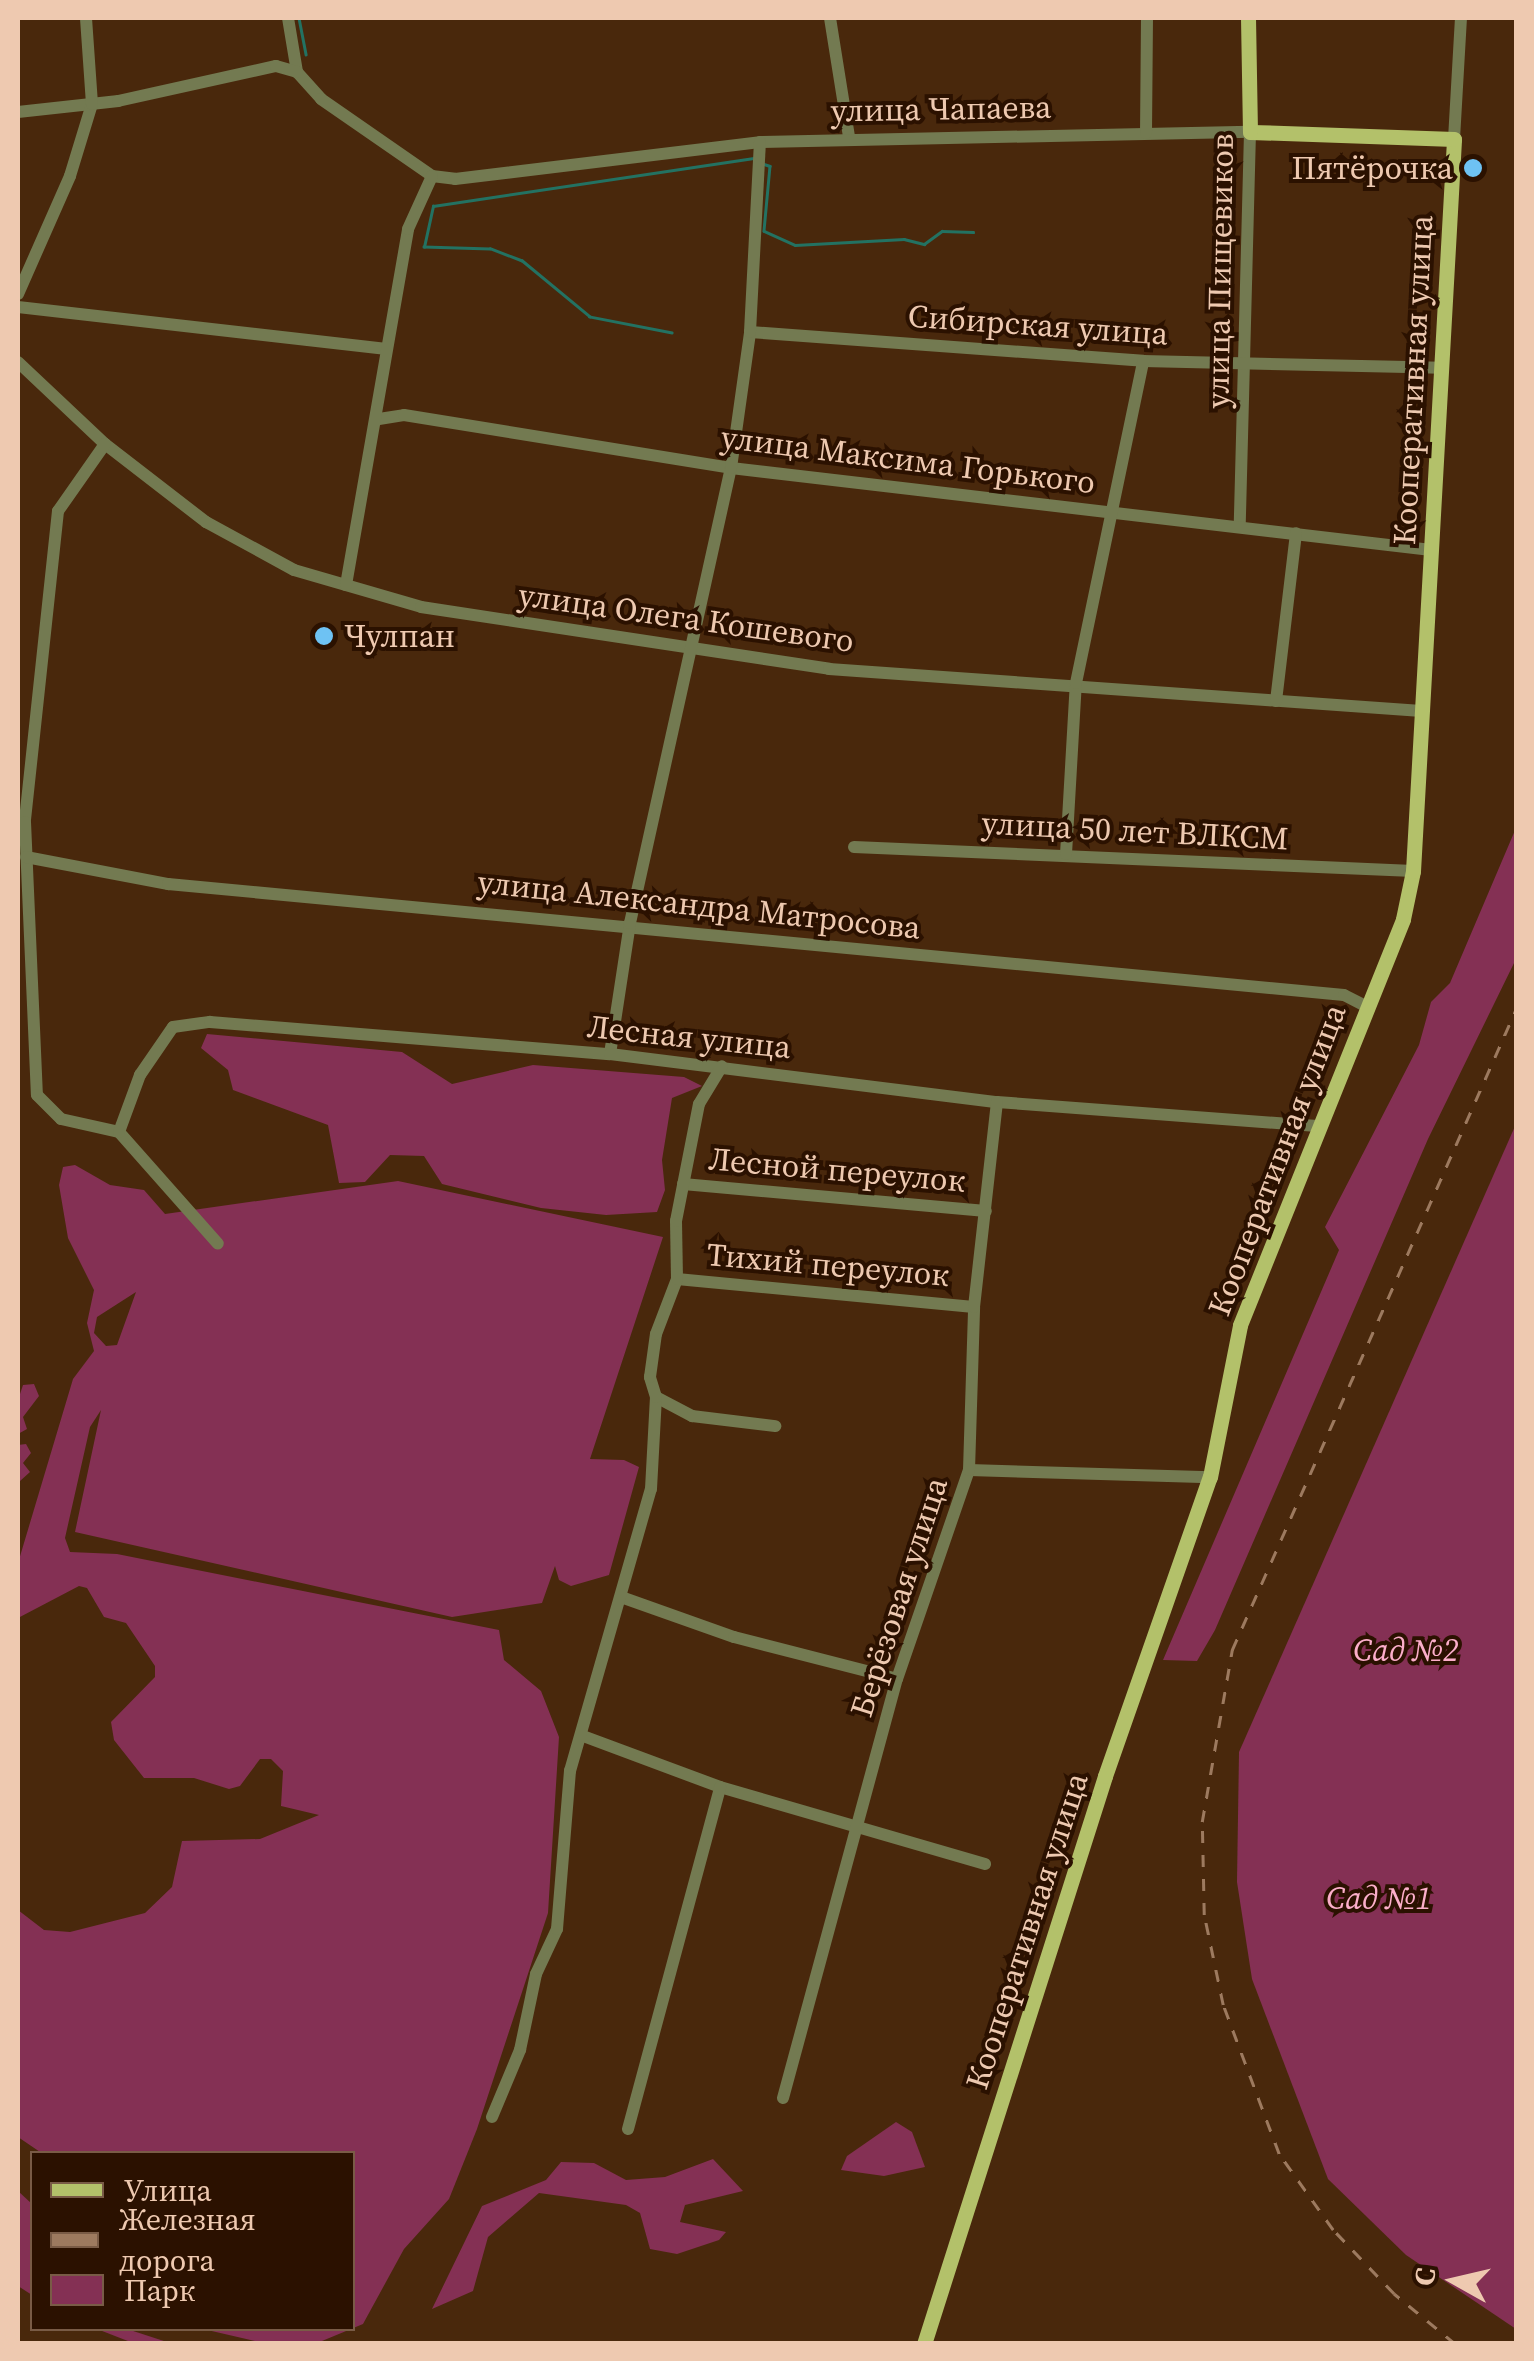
<!DOCTYPE html>
<html>
<head>
<meta charset="utf-8">
<style>
  body { margin:0 }
  #map { position:relative; width:1534px; height:2361px; overflow:hidden; background:#49280c; font-family:"Source Serif 4",serif }
  div>[style] { position:absolute }
  .green>* { inset:0; background:#843054 }
  .stream>* { height:2.5px; margin:-1.25px; padding:0 1.25px; transform-origin:1.25px; border-radius:1.25px; background:#237262 }
  .minor>* { height:12px; margin:-6px; padding:0 6px; transform-origin:6px; border-radius:6px; background:#737a51 }
  .major>* { height:15px; margin:-7.5px; padding:0 7.5px; transform-origin:7.5px; border-radius:7.5px; background:#b3c16a }
  .rail>* { height:2.5px; margin-top:-1.25px; transform-origin:0; background:repeating-linear-gradient(90deg,#9d7a5f 0 12px,transparent 0 24px) }
  .dots>* { width:28px; height:28px; translate:-50% -50%; box-sizing:border-box; border:5px solid #2b1100; border-radius:50% }
  span { translate:-50% -50%; white-space:nowrap; text-align:center; line-height:1.15; -webkit-text-stroke:8px #2b1100; paint-order:stroke }
  .street-label { font-size:32px; color:#eec9b0 }
  .poi-label { font-size:32px; color:#eec9b0 }
  .right { translate:-100% -50%; text-align:right }
  .left { translate:0 -50%; text-align:left }
  .park-label { font-size:32px; color:#fcaeca; font-style:italic }
  .frame { position:absolute; inset:0; border:20px solid #eec9b0; pointer-events:none }
  .legend { position:absolute; left:30px; top:2151px; width:325px; height:180px; box-sizing:border-box; background:#2b1100; border:2px solid #795b46; margin:0; padding:12px 18px; list-style:none; font-size:30px; color:#eec9b0 }
  .legend li { display:flex; align-items:center; gap:20px; height:50px }
  .legend b { width:50px; border:2px solid #795b46 }
  .north { position:absolute; left:1404px; top:2231px; width:100px; height:100px; -webkit-text-stroke:8px #2b1100; paint-order:stroke; rotate:278deg; font-size:28px; font-weight:700; line-height:40px; text-align:center; color:#eec9b0 }
  .north::after { content:''; display:block; margin:auto; width:35px; height:45px; background:#eec9b0; clip-path:polygon(50% 0,100% 100%,50% 72%,0 100%) }
</style>
</head>
<body>
<div id="map">
  <div class="green">
    <div style="clip-path:polygon(1516px 828px,1516px 959px,1428px 1139px,1215px 1630px,1197px 1661px,1163px 1660px,1339px 1250px,1325px 1227px,1419px 1045px,1431px 1002px,1450px 983px)"></div>
    <div style="clip-path:polygon(207px 1034px,402px 1052px,452px 1084px,533px 1065px,684px 1077px,702px 1086px,672px 1098px,662px 1160px,665px 1190px,657px 1212px,606px 1215px,541px 1208px,442px 1184px,424px 1156px,390px 1155px,365px 1182px,339px 1183px,328px 1125px,233px 1090px,228px 1070px,201px 1048px)"></div>
    <div style="clip-path:polygon(1516px 1124px,1516px 2329px,1406px 2255px,1328px 2179px,1252px 1979px,1237px 1882px,1239px 1752px)"></div>
    <div style="clip-path:polygon(evenodd,75px 1165px,110px 1185px,144px 1190px,165px 1214px,398px 1181px,663px 1237px,590px 1459px,624px 1460px,639px 1467px,609px 1575px,571px 1586px,559px 1580px,555px 1566px,542px 1603px,452px 1617px,75px 1532px,101px 1410px,90px 1427px,65px 1538px,70px 1552px,117px 1554px,499px 1630px,504px 1660px,541px 1691px,559px 1737px,548px 1913px,477px 2129px,449px 2199px,404px 2249px,363px 2324px,322px 2341px,263px 2343px,203px 2329px,352px 2328px,352px 2154px,43px 2154px,18px 2137px,18px 1910px,44px 1930px,70px 1932px,145px 1913px,172px 1887px,182px 1841px,260px 1839px,319px 1815px,281px 1806px,283px 1771px,271px 1759px,260px 1759px,240px 1786px,229px 1789px,194px 1778px,144px 1778px,114px 1740px,111px 1722px,155px 1677px,155px 1666px,126px 1623px,104px 1617px,87px 1588px,79px 1586px,18px 1618px,18px 1563px,73px 1379px,94px 1351px,87px 1323px,94px 1290px,68px 1238px,59px 1185px,63px 1167px,75px 1165px,136px 1292px,117px 1345px,106px 1346px,94px 1333px,97px 1317px,136px 1292px)"></div>
    <div style="clip-path:polygon(34px 1384px,39px 1396px,23px 1417px,27px 1429px,18px 1434px,18px 1400px,23px 1385px)"></div>
    <div style="clip-path:polygon(26px 1444px,31px 1453px,23px 1463px,30px 1472px,20px 1481px,18px 1445px)"></div>
    <div style="clip-path:polygon(896px 2122px,912px 2132px,925px 2167px,884px 2176px,841px 2170px,847px 2156px)"></div>
    <div style="clip-path:polygon(713px 2159px,743px 2191px,685px 2205px,680px 2222px,726px 2232px,719px 2240px,677px 2254px,650px 2249px,640px 2213px,626px 2205px,539px 2193px,488px 2237px,473px 2291px,432px 2309px,482px 2206px,546px 2180px,561px 2162px,594px 2163px,626px 2180px,665px 2177px)"></div>
    <div style="clip-path:polygon(18px 2191px,32px 2204px,32px 2295px,18px 2286px)"></div>
    <div style="clip-path:polygon(97px 2329px,127px 2329px,170px 2343px,133px 2343px)"></div>
  </div>
  <div class="stream">
    <div style="left:299px;top:18px;width:37px;rotate:79deg"></div>
    <div style="left:764px;top:164px;width:6px;rotate:18deg"></div>
    <div style="left:770px;top:166px;width:65px;rotate:95.3deg"></div>
    <div style="left:764px;top:231px;width:34px;rotate:24deg"></div>
    <div style="left:795px;top:245px;width:109px;rotate:-3.2deg"></div>
    <div style="left:904px;top:239px;width:21px;rotate:14deg"></div>
    <div style="left:924px;top:244px;width:22px;rotate:-36deg"></div>
    <div style="left:942px;top:231px;width:31px;rotate:2deg"></div>
    <div style="left:672px;top:333px;width:84px;rotate:-169deg"></div>
    <div style="left:590px;top:317px;width:88px;rotate:-140.5deg"></div>
    <div style="left:522px;top:261px;width:34px;rotate:-159deg"></div>
    <div style="left:490px;top:249px;width:66px;rotate:-178.3deg"></div>
    <div style="left:424px;top:247px;width:42px;rotate:-77.6deg"></div>
    <div style="left:433px;top:206px;width:324px;rotate:-8.5deg"></div>
  </div>
  <div class="minor">
    <div style="left:288px;top:18px;width:55px;rotate:80.5deg"></div>
    <div style="left:830px;top:18px;width:121px;rotate:80.9deg"></div>
    <div style="left:297px;top:72px;width:36px;rotate:48deg"></div>
    <div style="left:321px;top:99px;width:135px;rotate:34.7deg"></div>
    <div style="left:432px;top:176px;width:23px;rotate:7deg"></div>
    <div style="left:455px;top:179px;width:307px;rotate:-6.9deg"></div>
    <div style="left:760px;top:142px;width:490px;rotate:-1.2deg"></div>
    <div style="left:1250px;top:132px;width:393px;rotate:91.5deg"></div>
    <div style="left:18px;top:112px;width:101px;rotate:-6.3deg"></div>
    <div style="left:118px;top:101px;width:162px;rotate:-12.5deg"></div>
    <div style="left:276px;top:66px;width:22px;rotate:16deg"></div>
    <div style="left:1146px;top:133px;width:115px;rotate:-89.5deg"></div>
    <div style="left:1454px;top:139px;width:121px;rotate:-86.7deg"></div>
    <div style="left:18px;top:294px;width:129px;rotate:-66.2deg"></div>
    <div style="left:70px;top:176px;width:75px;rotate:-73deg"></div>
    <div style="left:92px;top:104px;width:86px;rotate:-94deg"></div>
    <div style="left:18px;top:307px;width:371px;rotate:6.5deg"></div>
    <div style="left:750px;top:332px;width:394px;rotate:4.2deg"></div>
    <div style="left:1143px;top:361px;width:298px;rotate:1.3deg"></div>
    <div style="left:18px;top:362px;width:120px;rotate:43.3deg"></div>
    <div style="left:105px;top:444px;width:128px;rotate:37.7deg"></div>
    <div style="left:206px;top:522px;width:100px;rotate:28.6deg"></div>
    <div style="left:294px;top:570px;width:132px;rotate:16.2deg"></div>
    <div style="left:421px;top:607px;width:413px;rotate:8.6deg"></div>
    <div style="left:829px;top:669px;width:594px;rotate:4.05deg"></div>
    <div style="left:379px;top:419px;width:25px;rotate:-9deg"></div>
    <div style="left:404px;top:415px;width:331px;rotate:9.2deg"></div>
    <div style="left:731px;top:468px;width:705px;rotate:6.68deg"></div>
    <div style="left:105px;top:444px;width:82px;rotate:125deg"></div>
    <div style="left:58px;top:511px;width:313px;rotate:96.1deg"></div>
    <div style="left:25px;top:822px;width:273px;rotate:87.5deg"></div>
    <div style="left:37px;top:1095px;width:34px;rotate:45deg"></div>
    <div style="left:61px;top:1119px;width:59px;rotate:12.6deg"></div>
    <div style="left:119px;top:1132px;width:149px;rotate:48.5deg"></div>
    <div style="left:346px;top:585px;width:361px;rotate:-80.1deg"></div>
    <div style="left:408px;top:229px;width:58px;rotate:-65.6deg"></div>
    <div style="left:1276px;top:701px;width:169px;rotate:-83.2deg"></div>
    <div style="left:854px;top:847px;width:560px;rotate:2.46deg"></div>
    <div style="left:1066px;top:854px;width:171px;rotate:-86.7deg"></div>
    <div style="left:1076px;top:683px;width:329px;rotate:-78.2deg"></div>
    <div style="left:26px;top:857px;width:145px;rotate:10.8deg"></div>
    <div style="left:168px;top:884px;width:1181px;rotate:5.39deg"></div>
    <div style="left:1344px;top:995px;width:25px;rotate:27deg"></div>
    <div style="left:610px;top:1054px;width:133px;rotate:-81.3deg"></div>
    <div style="left:630px;top:923px;width:466px;rotate:-77.5deg"></div>
    <div style="left:731px;top:468px;width:137px;rotate:-82deg"></div>
    <div style="left:750px;top:332px;width:190px;rotate:-87deg"></div>
    <div style="left:119px;top:1132px;width:61px;rotate:-69.8deg"></div>
    <div style="left:140px;top:1075px;width:58px;rotate:-55.5deg"></div>
    <div style="left:173px;top:1027px;width:37px;rotate:-8deg"></div>
    <div style="left:210px;top:1022px;width:401px;rotate:4.6deg"></div>
    <div style="left:610px;top:1054px;width:390px;rotate:7.1deg"></div>
    <div style="left:997px;top:1102px;width:321px;rotate:4.3deg"></div>
    <div style="left:683px;top:1184px;width:304px;rotate:5.1deg"></div>
    <div style="left:677px;top:1279px;width:298px;rotate:5.4deg"></div>
    <div style="left:656px;top:1397px;width:41px;rotate:27.8deg"></div>
    <div style="left:692px;top:1416px;width:84px;rotate:6.9deg"></div>
    <div style="left:969px;top:1470px;width:241px;rotate:1.7deg"></div>
    <div style="left:621px;top:1597px;width:120px;rotate:19.5deg"></div>
    <div style="left:734px;top:1637px;width:168px;rotate:14.4deg"></div>
    <div style="left:583px;top:1736px;width:146px;rotate:20.4deg"></div>
    <div style="left:720px;top:1787px;width:276px;rotate:16.2deg"></div>
    <div style="left:783px;top:2098px;width:434px;rotate:-74.8deg"></div>
    <div style="left:897px;top:1679px;width:221px;rotate:-71deg"></div>
    <div style="left:969px;top:1470px;width:163px;rotate:-88.2deg"></div>
    <div style="left:974px;top:1307px;width:206px;rotate:-83.6deg"></div>
    <div style="left:492px;top:2117px;width:73px;rotate:-67.3deg"></div>
    <div style="left:520px;top:2050px;width:78px;rotate:-78.1deg"></div>
    <div style="left:536px;top:1974px;width:50px;rotate:-65deg"></div>
    <div style="left:557px;top:1929px;width:159px;rotate:-85.3deg"></div>
    <div style="left:570px;top:1771px;width:293px;rotate:-74deg"></div>
    <div style="left:651px;top:1489px;width:92px;rotate:-86.9deg"></div>
    <div style="left:656px;top:1397px;width:21px;rotate:-107deg"></div>
    <div style="left:650px;top:1377px;width:43px;rotate:-82.1deg"></div>
    <div style="left:656px;top:1334px;width:59px;rotate:-69.1deg"></div>
    <div style="left:677px;top:1279px;width:58px;rotate:-91deg"></div>
    <div style="left:676px;top:1221px;width:119px;rotate:-78.9deg"></div>
    <div style="left:699px;top:1104px;width:44px;rotate:-58.8deg"></div>
    <div style="left:628px;top:2129px;width:354px;rotate:-74.9deg"></div>
  </div>
  <div class="major">
    <div style="left:924px;top:2344px;width:596px;rotate:-72.32deg"></div>
    <div style="left:1105px;top:1776px;width:317px;rotate:-70.7deg"></div>
    <div style="left:1210px;top:1477px;width:155px;rotate:-78.8deg"></div>
    <div style="left:1240px;top:1325px;width:437px;rotate:-68.1deg"></div>
    <div style="left:1403px;top:919px;width:49px;rotate:-78.2deg"></div>
    <div style="left:1413px;top:871px;width:733px;rotate:-86.79deg"></div>
    <div style="left:1454px;top:139px;width:204px;rotate:-178deg"></div>
    <div style="left:1250px;top:132px;width:114px;rotate:-91deg"></div>
  </div>
  <div class="rail">
    <div style="left:1455px;top:2344px;width:79px;rotate:-140.7deg"></div>
    <div style="left:1394px;top:2294px;width:88px;rotate:-133.6deg"></div>
    <div style="left:1333px;top:2230px;width:93px;rotate:-125.4deg"></div>
    <div style="left:1279px;top:2154px;width:159px;rotate:-110.6deg"></div>
    <div style="left:1223px;top:2005px;width:92px;rotate:-101.9deg"></div>
    <div style="left:1204px;top:1915px;width:93px;rotate:-91.2deg"></div>
    <div style="left:1202px;top:1822px;width:175px;rotate:-80.1deg"></div>
    <div style="left:1232px;top:1650px;width:701px;rotate:-66.1deg"></div>
  </div>
  <div class="dots">
    <div style="left:1473px;top:168px;background:#6ec2f3"></div>
    <div style="left:324px;top:636px;background:#6ec2f3"></div>
  </div>
  <div class="street-label">
    <span style="left:941px;top:109px;rotate:-1deg">улица Чапаева</span>
    <span style="left:1220px;top:271px;rotate:-89deg">улица Пищевиков</span>
    <span style="left:1038px;top:325px;rotate:4deg">Сибирская улица</span>
    <span style="left:1413px;top:380px;rotate:-87deg">Кооперативная улица</span>
    <span style="left:908px;top:460px;rotate:7deg">улица Максима Горького</span>
    <span style="left:686px;top:618px;rotate:8deg">улица Олега Кошевого</span>
    <span style="left:1135px;top:831px;rotate:3deg">улица 50 лет ВЛКСМ</span>
    <span style="left:699px;top:905px;rotate:6deg">улица Александра Матросова</span>
    <span style="left:689px;top:1037px;rotate:6deg">Лесная улица</span>
    <span style="left:1277px;top:1160px;rotate:-69deg">Кооперативная улица</span>
    <span style="left:837px;top:1170px;rotate:5deg">Лесной переулок</span>
    <span style="left:828px;top:1265px;rotate:5deg">Тихий переулок</span>
    <span style="left:899px;top:1597px;rotate:-72deg">Берёзовая улица</span>
    <span style="left:1027px;top:1931px;rotate:-72deg">Кооперативная улица</span>
  </div>
  <div class="poi-label">
    <span class="right" style="left:1453px;top:168px">Пятёрочка</span>
    <span class="left" style="left:344px;top:636px">Чулпан</span>
  </div>
  <div class="park-label">
    <span style="left:1406px;top:1650px">Сад №2</span>
    <span style="left:1379px;top:1898px">Сад №1</span>
  </div>
  <div class="frame"></div>
  <ul class="legend">
  <li><b style="height:12px;background:#b3c16a"></b>Улица</li>
  <li><b style="height:12px;background:#9d7a5f"></b>Железная дорога</li>
  <li><b style="height:28px;background:#843054"></b>Парк</li>
  </ul>
  <div class="north">С</div>
</div>
</body>
</html>
